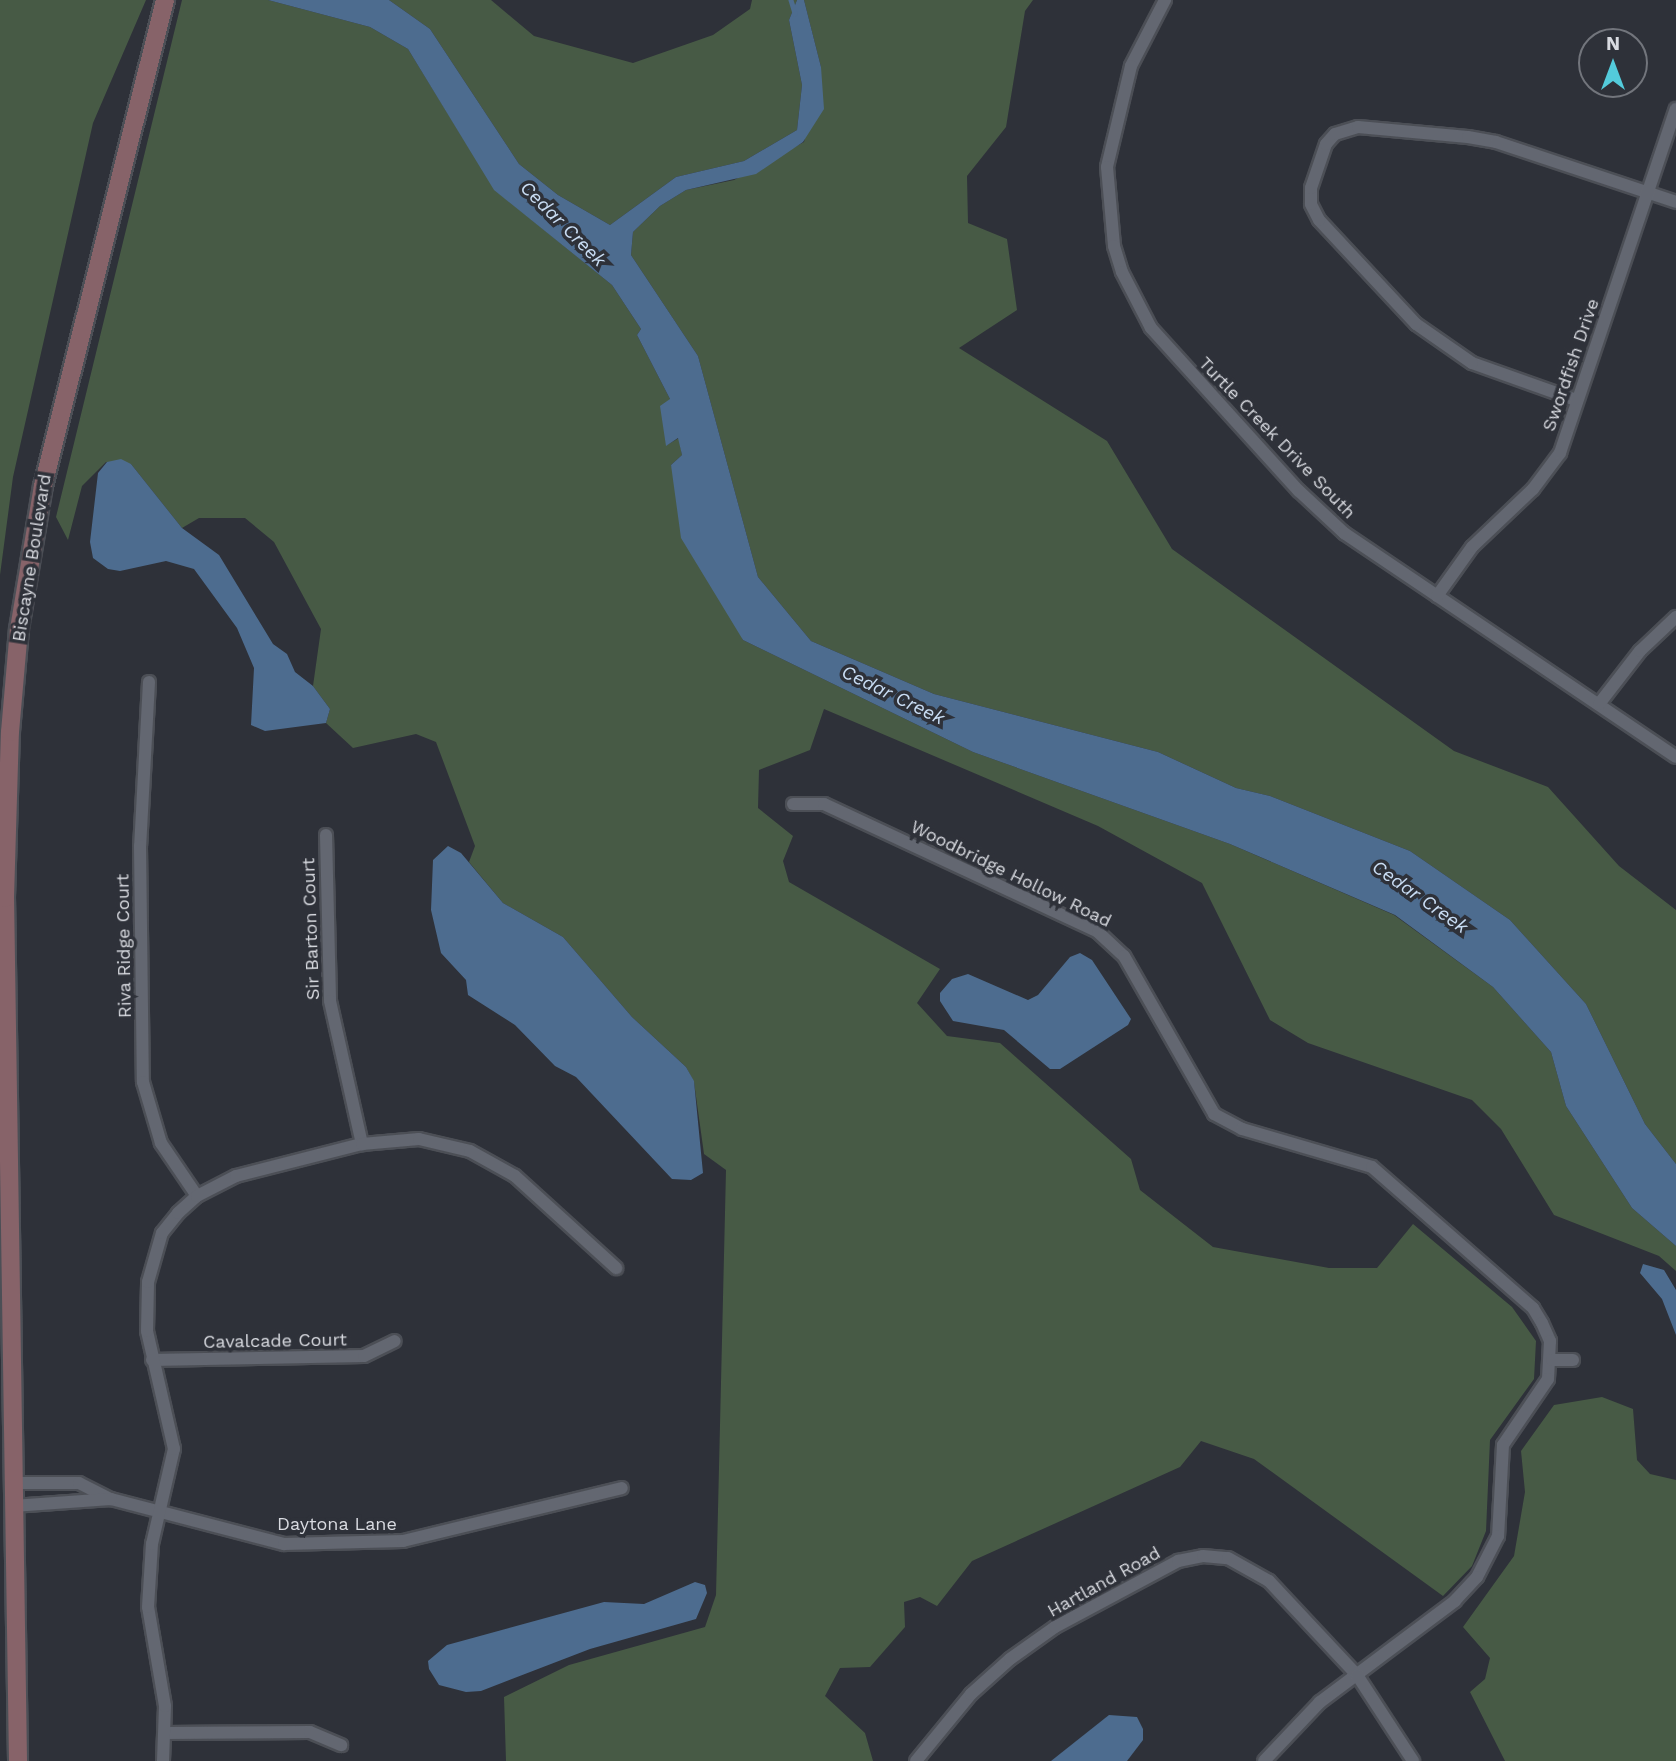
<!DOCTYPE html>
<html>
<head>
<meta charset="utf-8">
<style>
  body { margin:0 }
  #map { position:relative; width:1676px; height:1761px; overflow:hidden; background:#2e3139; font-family:"Work Sans",sans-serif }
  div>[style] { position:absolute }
  .green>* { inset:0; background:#475a45 }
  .water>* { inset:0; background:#4d6c8f }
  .stream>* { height:4.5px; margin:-2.25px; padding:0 2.25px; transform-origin:2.25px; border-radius:2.25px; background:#4d6c8f }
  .roads { filter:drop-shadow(2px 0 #4c4f56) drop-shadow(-2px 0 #4c4f56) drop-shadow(0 2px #4c4f56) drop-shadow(0 -2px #4c4f56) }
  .street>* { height:12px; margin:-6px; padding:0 6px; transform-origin:6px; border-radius:6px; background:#636771 }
  .secondary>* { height:18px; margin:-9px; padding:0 9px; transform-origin:9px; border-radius:9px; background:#876369 }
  span { translate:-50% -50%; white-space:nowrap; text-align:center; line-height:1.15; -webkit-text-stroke:7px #2e3139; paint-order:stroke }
  .street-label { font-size:18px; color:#d8dae0 }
  .water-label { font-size:19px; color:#c8dcf3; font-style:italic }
  .north { position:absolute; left:1578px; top:28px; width:70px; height:70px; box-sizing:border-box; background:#2e3139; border:2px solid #72757c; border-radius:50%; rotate:0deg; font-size:19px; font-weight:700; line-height:28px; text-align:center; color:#d8dae0 }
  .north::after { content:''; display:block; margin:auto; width:24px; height:32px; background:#53cbdb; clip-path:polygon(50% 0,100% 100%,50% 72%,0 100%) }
</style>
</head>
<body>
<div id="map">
  <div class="green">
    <div style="clip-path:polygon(0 0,146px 0,93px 123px,13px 477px,0 575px)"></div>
    <div style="clip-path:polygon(182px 0,268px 0,370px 27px,408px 49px,495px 190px,612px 285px,641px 329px,637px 335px,670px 399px,667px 445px,679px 438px,682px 455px,671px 465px,743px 640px,973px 752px,1230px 844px,1394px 915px,1493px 987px,1551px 1052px,1566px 1106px,1632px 1208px,1676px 1246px,1676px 1271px,1659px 1256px,1554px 1215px,1501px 1129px,1472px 1100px,1308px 1043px,1270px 1020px,1202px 883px,1098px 826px,824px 709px,810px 750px,759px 770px,758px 808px,793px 836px,783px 861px,789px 882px,940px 969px,917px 1003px,947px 1036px,1000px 1043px,1131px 1159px,1140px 1190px,1213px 1247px,1329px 1268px,1377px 1268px,1413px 1224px,1512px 1307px,1536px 1341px,1534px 1379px,1490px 1440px,1486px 1531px,1472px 1566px,1443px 1596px,1254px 1459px,1201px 1441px,1180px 1467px,972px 1561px,937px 1606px,920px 1597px,904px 1602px,905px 1627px,870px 1667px,840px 1668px,825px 1696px,865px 1733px,873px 1761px,506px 1761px,504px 1697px,569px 1665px,705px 1627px,716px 1595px,726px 1170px,704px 1154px,694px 1082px,686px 1067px,632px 1017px,563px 937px,503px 903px,469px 862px,475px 846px,436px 742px,416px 734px,353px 748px,326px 723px,330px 709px,313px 686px,321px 629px,274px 542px,245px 518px,199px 518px,182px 528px,131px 464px,106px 462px,82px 486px,68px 540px,56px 517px)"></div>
    <div style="clip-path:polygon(389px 0,491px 0,534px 36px,633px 63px,713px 35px,750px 9px,752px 0,797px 0,789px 20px,802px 85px,797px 130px,744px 161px,676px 177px,610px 225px,558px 195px,519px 164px,430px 29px)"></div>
    <div style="clip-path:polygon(804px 0,1033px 0,1025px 11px,1006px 127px,967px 176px,968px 223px,1007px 239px,1017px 310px,959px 348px,1107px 441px,1172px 549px,1454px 751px,1548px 787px,1619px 866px,1676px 910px,1676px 1164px,1645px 1124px,1586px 1004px,1510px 920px,1410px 851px,1270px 796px,1236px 788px,1158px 752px,934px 694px,811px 641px,758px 577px,698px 356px,631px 255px,633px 232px,660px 206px,686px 190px,734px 180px,804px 142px,821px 67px)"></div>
    <div style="clip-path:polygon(1602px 1397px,1633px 1409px,1637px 1460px,1650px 1474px,1676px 1480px,1676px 1761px,1505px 1761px,1470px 1692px,1485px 1679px,1490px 1658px,1463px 1627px,1514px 1556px,1525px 1492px,1521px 1451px,1554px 1405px)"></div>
  </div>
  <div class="water">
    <div style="clip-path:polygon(268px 0,389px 0,430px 29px,519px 164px,558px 195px,610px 225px,676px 177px,744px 161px,797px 130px,802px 85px,789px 20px,797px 0,804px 0,821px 67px,824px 109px,803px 142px,756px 174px,686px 190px,660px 206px,633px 232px,631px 255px,698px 356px,758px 577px,811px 641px,934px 694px,1158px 752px,1236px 788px,1270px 796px,1410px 851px,1510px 920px,1586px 1004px,1645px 1124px,1676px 1164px,1676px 1246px,1632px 1208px,1566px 1106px,1551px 1052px,1493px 987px,1395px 915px,1230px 844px,973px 752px,743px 640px,681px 538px,671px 465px,682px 455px,678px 438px,666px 446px,660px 406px,670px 399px,637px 335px,641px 329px,612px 285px,494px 190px,408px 49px,370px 27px)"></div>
    <div style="clip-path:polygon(121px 459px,131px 464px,182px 528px,219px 555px,273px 644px,287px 654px,295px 672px,313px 686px,330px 709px,326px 723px,265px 731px,251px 725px,254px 668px,237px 628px,194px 569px,166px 561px,120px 571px,108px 569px,93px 558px,90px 542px,98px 473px,107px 462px)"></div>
    <div style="clip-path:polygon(448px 846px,461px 853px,503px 903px,563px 937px,632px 1017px,686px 1067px,694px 1081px,703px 1173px,691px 1180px,672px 1179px,576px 1077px,555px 1066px,515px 1025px,468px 995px,466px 980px,441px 953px,431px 910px,433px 860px)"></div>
    <div style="clip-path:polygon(1080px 953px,1092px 960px,1131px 1019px,1128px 1025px,1060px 1069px,1050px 1069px,1004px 1030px,953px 1021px,940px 1001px,940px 993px,952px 979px,968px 974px,1028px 1000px,1038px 995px,1070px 957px)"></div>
    <div style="clip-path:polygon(1643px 1264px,1664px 1270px,1676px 1290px,1676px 1335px,1662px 1299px,1640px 1273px)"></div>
    <div style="clip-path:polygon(695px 1582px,705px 1585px,707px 1593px,696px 1619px,590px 1649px,481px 1691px,466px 1692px,439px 1685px,429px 1669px,428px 1661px,447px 1645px,604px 1602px,644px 1604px)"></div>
    <div style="clip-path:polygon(1109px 1715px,1137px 1717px,1143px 1729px,1143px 1740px,1127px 1761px,1051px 1761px)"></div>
  </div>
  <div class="stream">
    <div style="left:791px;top:0;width:14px;rotate:73deg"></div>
  </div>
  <div class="roads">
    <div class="street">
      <div style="left:1165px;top:0;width:74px;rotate:117.3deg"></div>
      <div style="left:1131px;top:66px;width:104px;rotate:103.4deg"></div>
      <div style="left:1107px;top:167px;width:79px;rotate:84.9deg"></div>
      <div style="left:1114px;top:246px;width:27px;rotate:73deg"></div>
      <div style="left:1122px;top:272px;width:63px;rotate:62.6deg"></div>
      <div style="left:1151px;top:328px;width:220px;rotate:47.8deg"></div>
      <div style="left:1299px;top:491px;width:62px;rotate:43deg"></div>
      <div style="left:1344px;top:533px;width:400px;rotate:34deg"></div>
      <div style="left:1576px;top:400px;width:110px;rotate:-160.4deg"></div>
      <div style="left:1472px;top:363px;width:68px;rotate:-145.1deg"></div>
      <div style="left:1416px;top:324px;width:142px;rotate:-133deg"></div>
      <div style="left:1319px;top:220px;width:18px;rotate:-117deg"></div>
      <div style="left:1311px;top:204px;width:16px;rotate:-90deg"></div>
      <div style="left:1311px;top:188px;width:46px;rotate:-71.2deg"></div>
      <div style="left:1326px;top:144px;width:13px;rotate:-48deg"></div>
      <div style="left:1335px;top:134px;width:24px;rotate:-17deg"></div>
      <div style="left:1358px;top:127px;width:110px;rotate:5.2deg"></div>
      <div style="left:1468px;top:137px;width:28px;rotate:10deg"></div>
      <div style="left:1496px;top:142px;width:190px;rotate:18.4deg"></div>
      <div style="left:1437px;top:596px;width:60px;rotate:-54.5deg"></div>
      <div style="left:1472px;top:547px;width:84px;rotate:-43.6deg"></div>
      <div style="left:1533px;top:489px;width:45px;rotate:-53.1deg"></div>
      <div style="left:1560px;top:453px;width:363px;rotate:-71.4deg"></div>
      <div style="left:149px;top:682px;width:164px;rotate:93.1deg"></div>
      <div style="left:140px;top:846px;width:236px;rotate:89.3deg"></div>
      <div style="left:143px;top:1082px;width:64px;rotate:73.6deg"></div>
      <div style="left:161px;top:1143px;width:64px;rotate:55.8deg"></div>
      <div style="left:1599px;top:704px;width:67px;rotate:-52.3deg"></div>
      <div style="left:1640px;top:651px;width:50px;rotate:-43.4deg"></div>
      <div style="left:793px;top:804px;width:31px"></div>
      <div style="left:824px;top:804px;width:302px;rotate:25deg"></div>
      <div style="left:1098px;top:932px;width:35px;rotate:43deg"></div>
      <div style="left:1124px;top:956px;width:182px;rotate:60.3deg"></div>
      <div style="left:1214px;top:1114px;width:32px;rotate:28deg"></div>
      <div style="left:1242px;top:1129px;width:135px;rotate:16.3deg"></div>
      <div style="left:1372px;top:1167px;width:214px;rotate:41.2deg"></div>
      <div style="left:1533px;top:1308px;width:17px;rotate:59deg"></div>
      <div style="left:1542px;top:1323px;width:20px;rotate:66deg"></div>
      <div style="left:1550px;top:1341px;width:38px;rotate:93deg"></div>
      <div style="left:1548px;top:1379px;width:80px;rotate:124.3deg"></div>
      <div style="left:1503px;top:1445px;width:91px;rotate:93.1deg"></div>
      <div style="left:1498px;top:1536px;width:46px;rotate:117.1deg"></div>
      <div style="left:1477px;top:1577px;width:33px;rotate:133deg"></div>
      <div style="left:1455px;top:1601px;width:169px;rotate:143.2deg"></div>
      <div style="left:1320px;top:1702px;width:81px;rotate:133.5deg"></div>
      <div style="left:326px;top:835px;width:166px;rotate:88.6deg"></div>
      <div style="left:330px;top:1001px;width:147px;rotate:77.4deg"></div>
      <div style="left:152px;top:1360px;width:212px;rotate:-1.1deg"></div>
      <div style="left:364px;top:1356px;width:34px;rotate:-26deg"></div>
      <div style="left:1552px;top:1360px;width:21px"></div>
      <div style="left:13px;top:1483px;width:66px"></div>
      <div style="left:79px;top:1483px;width:36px;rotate:27deg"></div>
      <div style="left:111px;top:1499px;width:179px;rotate:14.6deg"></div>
      <div style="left:284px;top:1544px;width:119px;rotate:-1.4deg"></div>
      <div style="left:403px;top:1541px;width:225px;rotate:-13.6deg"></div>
      <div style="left:13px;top:1506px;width:98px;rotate:-4.1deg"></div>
      <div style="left:165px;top:1733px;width:145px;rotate:-0.4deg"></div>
      <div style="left:310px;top:1732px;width:34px;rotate:23deg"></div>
      <div style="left:163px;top:1761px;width:55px;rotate:-87.9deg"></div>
      <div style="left:165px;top:1706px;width:100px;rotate:-99.7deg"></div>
      <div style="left:148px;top:1607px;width:63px;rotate:-86.4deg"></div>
      <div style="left:152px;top:1544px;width:98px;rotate:-77deg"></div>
      <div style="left:174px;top:1449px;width:121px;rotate:-102.9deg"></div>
      <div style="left:147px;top:1331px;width:49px;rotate:-88.8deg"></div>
      <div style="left:148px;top:1282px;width:51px;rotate:-74.1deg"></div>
      <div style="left:162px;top:1233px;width:26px;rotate:-51deg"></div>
      <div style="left:178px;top:1213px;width:25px;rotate:-42deg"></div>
      <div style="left:197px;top:1196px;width:44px;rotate:-27.1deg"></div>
      <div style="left:236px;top:1176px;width:130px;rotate:-14.3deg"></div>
      <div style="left:362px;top:1144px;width:57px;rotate:-5deg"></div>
      <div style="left:419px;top:1139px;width:52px;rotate:13.2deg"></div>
      <div style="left:470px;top:1151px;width:51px;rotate:29.1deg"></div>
      <div style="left:515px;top:1176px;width:137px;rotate:42.3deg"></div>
      <div style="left:916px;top:1761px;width:87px;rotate:-50.6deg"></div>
      <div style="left:971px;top:1694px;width:52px;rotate:-41.9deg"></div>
      <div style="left:1010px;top:1659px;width:55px;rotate:-35.4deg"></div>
      <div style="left:1055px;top:1627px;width:140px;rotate:-28.2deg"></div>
      <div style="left:1178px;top:1561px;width:25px;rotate:-11deg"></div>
      <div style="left:1203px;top:1556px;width:25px;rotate:5deg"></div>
      <div style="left:1228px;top:1558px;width:47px;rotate:29.3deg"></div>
      <div style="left:1269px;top:1581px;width:129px;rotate:46.9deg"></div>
      <div style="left:1357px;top:1675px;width:103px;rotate:56.9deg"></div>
    </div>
    <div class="secondary">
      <div style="left:18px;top:1761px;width:863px;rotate:-90.86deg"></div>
      <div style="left:5px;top:898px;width:166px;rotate:-88.3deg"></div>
      <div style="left:10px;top:732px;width:103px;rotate:-85deg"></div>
      <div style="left:19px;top:629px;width:145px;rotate:-80.5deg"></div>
      <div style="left:43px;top:486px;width:501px;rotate:-75.91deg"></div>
    </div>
  </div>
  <div class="street-label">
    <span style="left:1571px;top:365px;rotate:-71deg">Swordfish Drive</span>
    <span style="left:1277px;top:438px;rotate:46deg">Turtle Creek Drive South</span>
    <span style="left:32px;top:558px;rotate:-81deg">Biscayne Boulevard</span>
    <span style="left:1011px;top:874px;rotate:26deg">Woodbridge Hollow Road</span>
    <span style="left:311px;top:929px;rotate:-92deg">Sir Barton Court</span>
    <span style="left:124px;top:946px;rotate:-91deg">Riva Ridge Court</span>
    <span style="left:275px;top:1341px;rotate:-1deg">Cavalcade Court</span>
    <span style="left:337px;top:1524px">Daytona Lane</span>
    <span style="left:1104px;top:1582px;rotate:-29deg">Hartland Road</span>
  </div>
  <div class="water-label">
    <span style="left:563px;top:224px;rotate:45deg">Cedar Creek</span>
    <span style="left:893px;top:695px;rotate:26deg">Cedar Creek</span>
    <span style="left:1420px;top:897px;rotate:35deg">Cedar Creek</span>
  </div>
  <div class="north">N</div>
</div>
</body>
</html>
